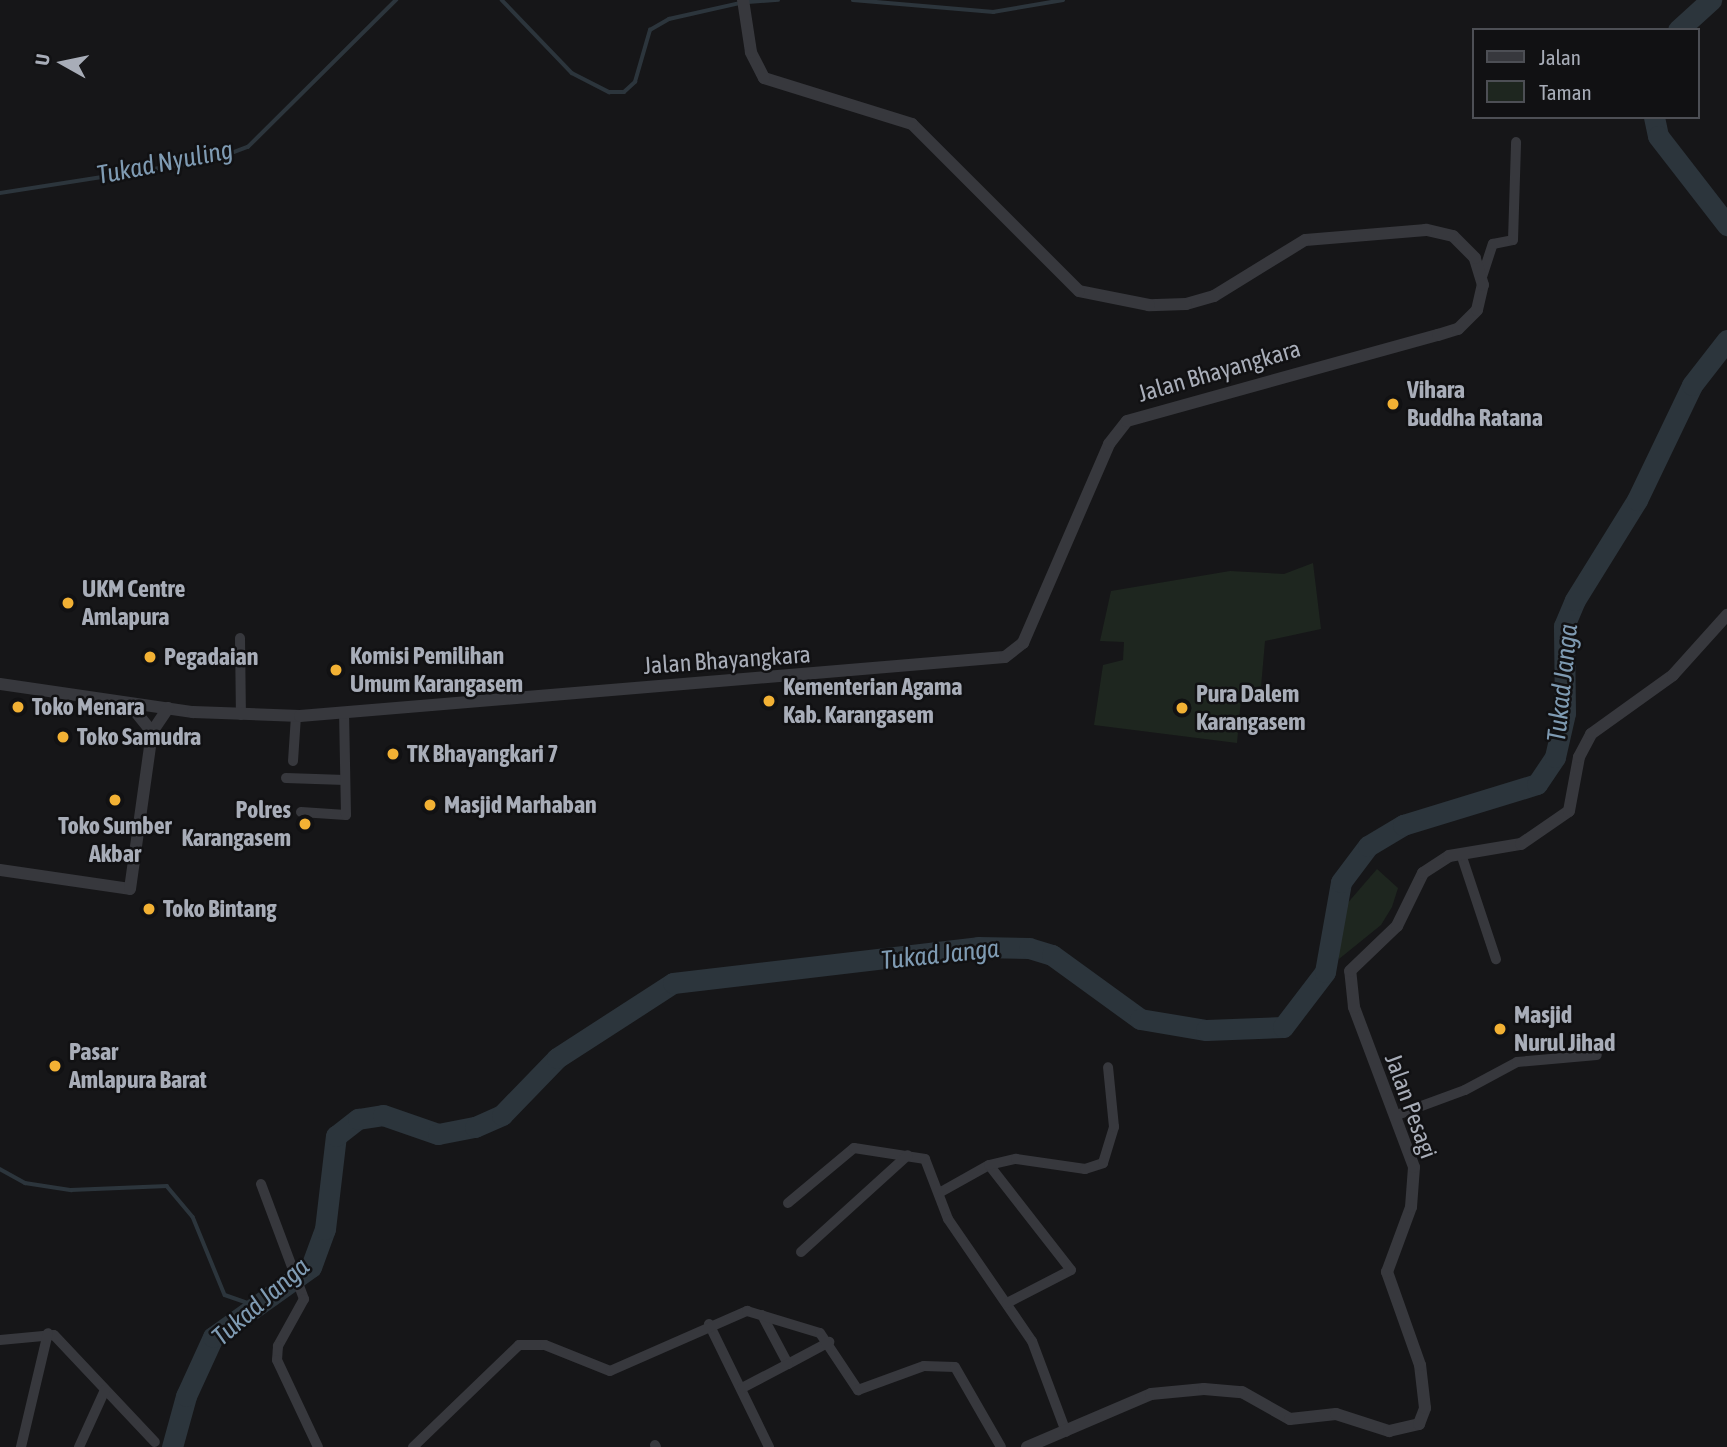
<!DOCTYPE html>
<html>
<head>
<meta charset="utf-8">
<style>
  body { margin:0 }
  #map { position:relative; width:1727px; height:1447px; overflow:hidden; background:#161618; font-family:"Asap Condensed",sans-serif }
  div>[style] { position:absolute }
  .green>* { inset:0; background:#1e261f }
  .stream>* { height:3.5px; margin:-1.75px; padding:0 1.75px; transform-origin:1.75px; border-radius:1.75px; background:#2c353c }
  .river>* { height:21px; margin:-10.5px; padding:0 10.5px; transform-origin:10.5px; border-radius:10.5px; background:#2c353c }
  .minor>* { height:10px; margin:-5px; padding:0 5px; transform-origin:5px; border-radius:5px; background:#37383d }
  .tertiary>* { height:12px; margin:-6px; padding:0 6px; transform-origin:6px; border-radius:6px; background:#37383d }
  .dots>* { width:19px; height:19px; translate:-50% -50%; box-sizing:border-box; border:4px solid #111113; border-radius:50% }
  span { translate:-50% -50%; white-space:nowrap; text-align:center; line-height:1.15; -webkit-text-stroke:5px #111113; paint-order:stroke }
  .street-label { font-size:24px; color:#a8adb8 }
  .poi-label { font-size:24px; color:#a8adb8; font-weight:700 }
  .left { translate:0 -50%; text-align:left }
  .right { translate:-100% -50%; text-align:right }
  .water-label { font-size:26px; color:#7f9bb3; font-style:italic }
  .legend { position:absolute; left:1472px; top:28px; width:228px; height:91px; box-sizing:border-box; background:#111113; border:2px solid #4d4f55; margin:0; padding:9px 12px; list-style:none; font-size:21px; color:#a8adb8 }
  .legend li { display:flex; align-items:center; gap:14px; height:35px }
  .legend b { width:35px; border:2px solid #4d4f55 }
  .north { position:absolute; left:28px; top:28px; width:70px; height:70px; -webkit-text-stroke:5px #111113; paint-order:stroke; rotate:279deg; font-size:19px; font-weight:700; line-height:28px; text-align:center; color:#a8adb8 }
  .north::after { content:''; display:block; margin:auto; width:24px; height:32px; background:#a8adb8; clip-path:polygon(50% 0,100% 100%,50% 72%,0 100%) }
</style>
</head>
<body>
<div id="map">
  <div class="green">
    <div style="clip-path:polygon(1313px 563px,1321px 629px,1265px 641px,1261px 687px,1242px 687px,1237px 743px,1094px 725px,1103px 665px,1123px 660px,1124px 642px,1100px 641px,1111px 591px,1230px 571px,1284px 574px)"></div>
    <div style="clip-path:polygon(1377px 869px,1398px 888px,1392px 907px,1381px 925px,1339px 959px,1339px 913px)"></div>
  </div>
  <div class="stream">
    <div style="left:502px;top:0;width:101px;rotate:46.2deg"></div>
    <div style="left:572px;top:73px;width:42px;rotate:27.2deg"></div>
    <div style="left:609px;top:92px;width:15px"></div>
    <div style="left:624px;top:92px;width:15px;rotate:-42deg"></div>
    <div style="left:635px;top:82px;width:54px;rotate:-73.9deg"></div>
    <div style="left:650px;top:30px;width:22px;rotate:-30deg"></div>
    <div style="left:669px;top:19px;width:73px;rotate:-12.7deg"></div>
    <div style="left:853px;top:0;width:141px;rotate:4.9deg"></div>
    <div style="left:993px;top:12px;width:71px;rotate:-9.7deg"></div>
    <div style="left:748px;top:2px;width:30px;rotate:-4deg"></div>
    <div style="left:0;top:193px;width:219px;rotate:-8.9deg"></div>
    <div style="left:216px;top:159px;width:34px;rotate:-21deg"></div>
    <div style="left:248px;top:147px;width:209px;rotate:-44.8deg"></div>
    <div style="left:0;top:1169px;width:29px;rotate:29deg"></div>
    <div style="left:25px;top:1183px;width:47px;rotate:8.7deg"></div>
    <div style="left:71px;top:1190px;width:96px;rotate:-2.4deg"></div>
    <div style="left:167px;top:1186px;width:40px;rotate:50deg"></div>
    <div style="left:193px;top:1217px;width:84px;rotate:67.7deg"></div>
    <div style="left:225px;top:1295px;width:34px;rotate:19deg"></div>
  </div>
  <div class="river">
    <div style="left:1678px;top:30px;width:45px;rotate:-42.3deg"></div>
    <div style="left:1654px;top:117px;width:19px;rotate:78deg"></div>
    <div style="left:1658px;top:136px;width:113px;rotate:52.2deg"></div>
    <div style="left:172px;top:1447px;width:53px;rotate:-74.6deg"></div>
    <div style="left:186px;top:1396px;width:65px;rotate:-65.4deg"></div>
    <div style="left:213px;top:1337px;width:120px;rotate:-35.5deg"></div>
    <div style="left:311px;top:1267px;width:40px;rotate:-69.8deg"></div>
    <div style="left:325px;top:1229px;width:94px;rotate:-83.3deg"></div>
    <div style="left:336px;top:1136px;width:28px;rotate:-38deg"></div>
    <div style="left:358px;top:1119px;width:25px;rotate:-9deg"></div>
    <div style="left:383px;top:1115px;width:58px;rotate:19.1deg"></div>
    <div style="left:438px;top:1134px;width:38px;rotate:-11deg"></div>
    <div style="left:475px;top:1127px;width:30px;rotate:-24deg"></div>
    <div style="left:502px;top:1115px;width:79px;rotate:-46deg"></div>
    <div style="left:557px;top:1058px;width:138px;rotate:-32.9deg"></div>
    <div style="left:673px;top:983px;width:307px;rotate:-6.7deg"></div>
    <div style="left:978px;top:947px;width:51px;rotate:1.1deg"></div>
    <div style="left:1029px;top:948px;width:24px;rotate:17deg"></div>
    <div style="left:1052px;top:955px;width:109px;rotate:36deg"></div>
    <div style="left:1140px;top:1019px;width:67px;rotate:9.5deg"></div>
    <div style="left:1206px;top:1030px;width:77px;rotate:-2.2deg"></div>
    <div style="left:1283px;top:1027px;width:69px;rotate:-52.6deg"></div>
    <div style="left:1325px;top:972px;width:91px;rotate:-79.9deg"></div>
    <div style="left:1341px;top:882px;width:45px;rotate:-53.1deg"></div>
    <div style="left:1368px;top:846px;width:41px;rotate:-31deg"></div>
    <div style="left:1403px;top:825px;width:140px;rotate:-17deg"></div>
    <div style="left:1537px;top:784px;width:32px;rotate:-56deg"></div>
    <div style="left:1555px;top:757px;width:45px;rotate:-77.2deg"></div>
    <div style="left:1565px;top:713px;width:87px;rotate:-90.7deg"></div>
    <div style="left:1564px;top:626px;width:28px;rotate:-67deg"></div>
    <div style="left:1575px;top:600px;width:118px;rotate:-58.2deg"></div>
    <div style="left:1637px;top:500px;width:127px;rotate:-64.4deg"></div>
    <div style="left:1692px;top:385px;width:57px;rotate:-52.1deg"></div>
  </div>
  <div class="minor">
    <div style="left:1482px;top:277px;width:35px;rotate:-72deg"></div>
    <div style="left:1493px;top:244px;width:20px;rotate:-11deg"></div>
    <div style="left:1513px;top:240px;width:98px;rotate:-88.2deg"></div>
    <div style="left:240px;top:638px;width:77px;rotate:89.3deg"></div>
    <div style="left:293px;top:761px;width:45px;rotate:-86.2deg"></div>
    <div style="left:286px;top:778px;width:59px;rotate:1.9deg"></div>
    <div style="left:301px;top:812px;width:45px;rotate:3.8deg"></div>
    <div style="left:346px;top:815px;width:103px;rotate:-91.1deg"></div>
    <div style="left:1461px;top:854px;width:111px;rotate:71.6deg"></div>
    <div style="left:1397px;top:1115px;width:72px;rotate:-20.2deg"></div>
    <div style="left:1465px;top:1090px;width:59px;rotate:-28.3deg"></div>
    <div style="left:1517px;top:1062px;width:80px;rotate:-5deg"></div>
    <div style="left:261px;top:1184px;width:123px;rotate:69.5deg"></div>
    <div style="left:304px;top:1299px;width:54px;rotate:119deg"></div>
    <div style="left:278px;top:1346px;width:14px;rotate:94deg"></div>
    <div style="left:277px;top:1360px;width:96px;rotate:64.8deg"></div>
    <div style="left:939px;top:1193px;width:57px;rotate:-29.2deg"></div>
    <div style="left:788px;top:1203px;width:86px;rotate:-39.8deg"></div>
    <div style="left:854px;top:1148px;width:72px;rotate:8.8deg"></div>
    <div style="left:925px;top:1159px;width:64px;rotate:69deg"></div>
    <div style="left:948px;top:1219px;width:148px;rotate:55.5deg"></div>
    <div style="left:1032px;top:1341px;width:97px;rotate:69.5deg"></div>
    <div style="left:801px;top:1252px;width:144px;rotate:-42.2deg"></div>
    <div style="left:1007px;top:1303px;width:72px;rotate:-27.3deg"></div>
    <div style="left:1071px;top:1270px;width:133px;rotate:-128deg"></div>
    <div style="left:989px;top:1165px;width:28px;rotate:-13deg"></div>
    <div style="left:1016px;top:1159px;width:70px;rotate:8.2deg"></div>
    <div style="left:1085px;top:1169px;width:19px;rotate:-18deg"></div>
    <div style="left:1103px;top:1163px;width:38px;rotate:-73deg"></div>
    <div style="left:1114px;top:1127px;width:60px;rotate:-95.7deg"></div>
    <div style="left:762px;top:1315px;width:55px;rotate:62deg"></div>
    <div style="left:788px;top:1364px;width:47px;rotate:-28.2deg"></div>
    <div style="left:709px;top:1324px;width:137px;rotate:64deg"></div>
    <div style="left:0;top:1340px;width:54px;rotate:-5.3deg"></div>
    <div style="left:54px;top:1335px;width:147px;rotate:46.7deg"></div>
    <div style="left:742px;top:1388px;width:52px;rotate:-27.6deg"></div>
    <div style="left:655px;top:1445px;width:2px;rotate:63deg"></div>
    <div style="left:21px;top:1447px;width:117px;rotate:-76.7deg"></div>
    <div style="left:79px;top:1447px;width:63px;rotate:-65.5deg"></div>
    <div style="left:413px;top:1447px;width:147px;rotate:-43.9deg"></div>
    <div style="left:519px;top:1345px;width:26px"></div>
    <div style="left:545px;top:1345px;width:70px;rotate:21.8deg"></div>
    <div style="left:610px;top:1371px;width:150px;rotate:-23.7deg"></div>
    <div style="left:747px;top:1311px;width:76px;rotate:16.8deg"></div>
    <div style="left:820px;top:1333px;width:69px;rotate:56.3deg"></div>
    <div style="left:858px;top:1390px;width:70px;rotate:-20deg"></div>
    <div style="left:924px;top:1366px;width:31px;rotate:2deg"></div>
    <div style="left:955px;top:1367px;width:92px;rotate:60.1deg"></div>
  </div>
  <div class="tertiary">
    <div style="left:0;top:684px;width:195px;rotate:8.3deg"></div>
    <div style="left:193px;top:712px;width:107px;rotate:2.1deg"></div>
    <div style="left:300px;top:716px;width:707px;rotate:-4.78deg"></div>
    <div style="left:1005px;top:657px;width:23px;rotate:-38deg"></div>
    <div style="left:1023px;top:643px;width:217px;rotate:-66.6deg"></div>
    <div style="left:1109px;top:444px;width:29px;rotate:-52deg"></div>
    <div style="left:1127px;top:421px;width:323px;rotate:-15.5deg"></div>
    <div style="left:1438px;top:335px;width:21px;rotate:-17deg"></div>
    <div style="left:1458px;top:329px;width:27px;rotate:-45deg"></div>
    <div style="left:1477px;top:310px;width:26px;rotate:-77deg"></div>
    <div style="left:1483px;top:285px;width:28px;rotate:-107deg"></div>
    <div style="left:1475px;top:258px;width:31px;rotate:-135deg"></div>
    <div style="left:1453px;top:236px;width:28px;rotate:-167deg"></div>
    <div style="left:1426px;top:230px;width:121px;rotate:175.3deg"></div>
    <div style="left:1305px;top:240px;width:107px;rotate:148.4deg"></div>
    <div style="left:1214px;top:296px;width:29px;rotate:164deg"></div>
    <div style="left:1186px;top:304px;width:37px;rotate:178deg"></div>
    <div style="left:1149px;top:305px;width:71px;rotate:-168.7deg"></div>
    <div style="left:1079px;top:291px;width:236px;rotate:-135deg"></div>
    <div style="left:912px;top:124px;width:155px;rotate:-162.7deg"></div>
    <div style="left:764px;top:78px;width:29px;rotate:-117deg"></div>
    <div style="left:751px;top:52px;width:53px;rotate:-98.7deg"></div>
    <div style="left:152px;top:732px;width:29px;rotate:-56deg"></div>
    <div style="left:0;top:870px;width:131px;rotate:8.3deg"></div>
    <div style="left:130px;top:889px;width:159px;rotate:-82deg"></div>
    <div style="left:152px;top:732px;width:36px;rotate:-129deg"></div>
    <div style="left:1027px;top:1447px;width:135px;rotate:-23.1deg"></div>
    <div style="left:1151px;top:1394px;width:53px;rotate:-5.4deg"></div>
    <div style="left:1204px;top:1389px;width:38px;rotate:5deg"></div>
    <div style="left:1242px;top:1392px;width:55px;rotate:29.4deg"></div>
    <div style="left:1290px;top:1419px;width:46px;rotate:-6.2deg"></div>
    <div style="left:1336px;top:1414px;width:56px;rotate:17.8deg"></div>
    <div style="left:1389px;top:1431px;width:31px;rotate:-13deg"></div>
    <div style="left:1419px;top:1424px;width:17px;rotate:-69deg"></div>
    <div style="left:1425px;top:1408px;width:43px;rotate:-96.6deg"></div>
    <div style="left:1420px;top:1365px;width:99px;rotate:-109.5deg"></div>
    <div style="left:1387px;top:1272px;width:69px;rotate:-69.7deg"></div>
    <div style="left:1411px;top:1207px;width:40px;rotate:-85.7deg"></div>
    <div style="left:1414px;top:1167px;width:171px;rotate:-110.6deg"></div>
    <div style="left:1354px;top:1007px;width:36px;rotate:-96deg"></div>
    <div style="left:1350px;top:971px;width:65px;rotate:-43.8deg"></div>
    <div style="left:1397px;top:926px;width:59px;rotate:-63.9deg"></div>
    <div style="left:1423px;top:873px;width:31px;rotate:-33deg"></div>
    <div style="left:1449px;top:856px;width:73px;rotate:-9.5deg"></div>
    <div style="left:1521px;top:844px;width:58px;rotate:-34.5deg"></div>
    <div style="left:1569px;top:811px;width:55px;rotate:-79.5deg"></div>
    <div style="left:1579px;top:757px;width:26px;rotate:-62deg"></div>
    <div style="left:1591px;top:734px;width:101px;rotate:-35.7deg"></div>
    <div style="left:1673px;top:675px;width:81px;rotate:-48deg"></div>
  </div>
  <div class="dots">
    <div style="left:1393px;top:404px;background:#f2b134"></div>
    <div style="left:68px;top:603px;background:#f2b134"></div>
    <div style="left:150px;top:657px;background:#f2b134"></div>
    <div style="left:336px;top:670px;background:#f2b134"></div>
    <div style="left:769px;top:701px;background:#f2b134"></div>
    <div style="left:18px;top:707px;background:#f2b134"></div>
    <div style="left:1182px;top:708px;background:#f2b134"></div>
    <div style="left:63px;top:737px;background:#f2b134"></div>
    <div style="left:393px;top:754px;background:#f2b134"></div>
    <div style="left:115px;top:800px;background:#f2b134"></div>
    <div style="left:430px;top:805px;background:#f2b134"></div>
    <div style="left:305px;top:824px;background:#f2b134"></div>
    <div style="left:149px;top:909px;background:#f2b134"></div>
    <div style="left:1500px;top:1029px;background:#f2b134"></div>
    <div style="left:55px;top:1066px;background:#f2b134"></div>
  </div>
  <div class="street-label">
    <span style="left:1219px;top:371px;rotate:-16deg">Jalan Bhayangkara</span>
    <span style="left:727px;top:660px;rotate:-4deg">Jalan Bhayangkara</span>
    <span style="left:1411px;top:1106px;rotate:70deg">Jalan Pesagi</span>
  </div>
  <div class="poi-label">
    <span class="left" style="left:1407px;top:404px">Vihara<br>Buddha Ratana</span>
    <span class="left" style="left:82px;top:603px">UKM Centre<br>Amlapura</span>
    <span class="left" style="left:350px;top:670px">Komisi Pemilihan<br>Umum Karangasem</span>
    <span class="left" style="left:164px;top:657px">Pegadaian</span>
    <span class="left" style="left:783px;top:701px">Kementerian Agama<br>Kab. Karangasem</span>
    <span class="left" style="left:1196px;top:708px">Pura Dalem<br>Karangasem</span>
    <span class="left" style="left:32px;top:707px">Toko Menara</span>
    <span class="left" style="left:77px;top:737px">Toko Samudra</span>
    <span class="left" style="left:407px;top:754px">TK Bhayangkari 7</span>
    <span class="left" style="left:444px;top:805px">Masjid Marhaban</span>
    <span class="right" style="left:291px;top:824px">Polres<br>Karangasem</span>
    <span style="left:115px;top:840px">Toko Sumber<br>Akbar</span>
    <span class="left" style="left:163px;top:909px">Toko Bintang</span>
    <span class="left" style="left:1514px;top:1029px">Masjid<br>Nurul Jihad</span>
    <span class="left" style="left:69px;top:1066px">Pasar<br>Amlapura Barat</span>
  </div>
  <div class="water-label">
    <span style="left:165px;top:163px;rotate:-11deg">Tukad Nyuling</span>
    <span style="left:1563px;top:683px;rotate:-84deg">Tukad Janga</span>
    <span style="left:940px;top:955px;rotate:-6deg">Tukad Janga</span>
    <span style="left:261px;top:1302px;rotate:-41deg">Tukad Janga</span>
  </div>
  <ul class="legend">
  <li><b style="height:9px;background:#37383d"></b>Jalan</li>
  <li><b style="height:19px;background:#1e261f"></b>Taman</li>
  </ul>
  <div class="north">U</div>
</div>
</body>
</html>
